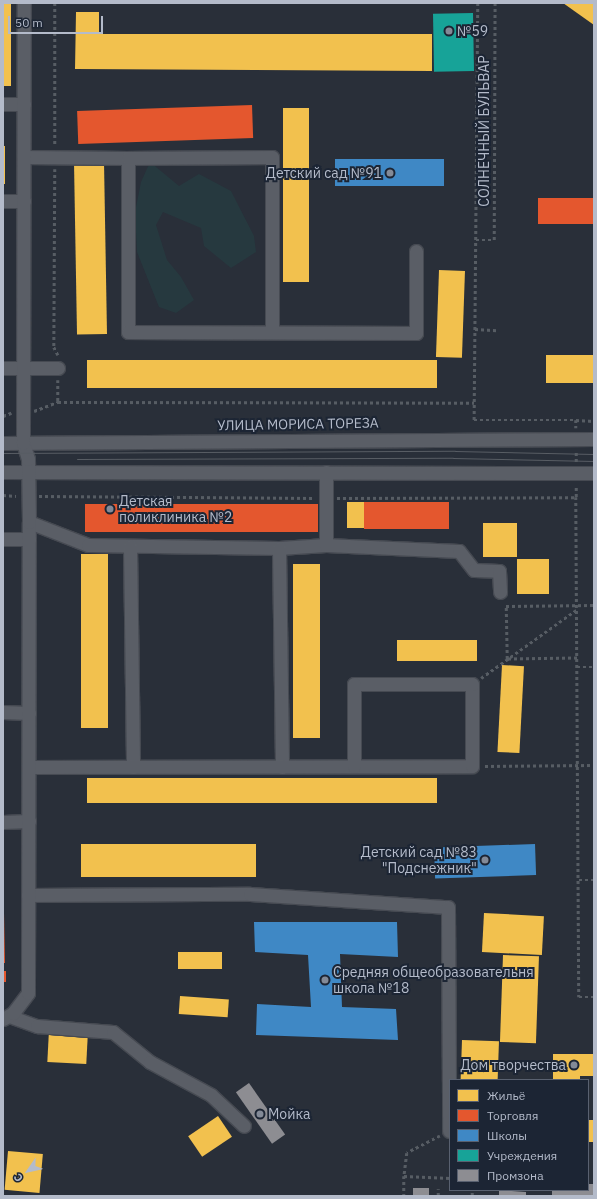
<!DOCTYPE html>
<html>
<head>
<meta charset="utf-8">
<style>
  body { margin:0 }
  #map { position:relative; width:597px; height:1199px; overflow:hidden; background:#292f39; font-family:"IBM Plex Sans",sans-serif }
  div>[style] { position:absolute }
  .green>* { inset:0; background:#26393f }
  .homes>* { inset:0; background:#f2c14e; transform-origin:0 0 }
  .shops>* { inset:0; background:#e4572e; transform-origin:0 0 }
  .schools>* { inset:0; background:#3f88c5; transform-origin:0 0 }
  .public>* { inset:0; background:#17a398; transform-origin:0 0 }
  .industry>* { inset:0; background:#8d8d92; transform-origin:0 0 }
  .path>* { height:2.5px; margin-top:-1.25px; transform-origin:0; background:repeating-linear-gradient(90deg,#575d64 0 3px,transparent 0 6px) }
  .roads { filter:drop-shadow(1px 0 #464a52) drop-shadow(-1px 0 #464a52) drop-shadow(0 1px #464a52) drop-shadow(0 -1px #464a52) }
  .minor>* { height:13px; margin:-6.5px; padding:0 6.5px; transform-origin:6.5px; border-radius:6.5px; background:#5a5e66 }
  .tram>* { height:1px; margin:-0.5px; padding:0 0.5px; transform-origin:0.5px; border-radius:0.5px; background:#585d64 }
  .dots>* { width:11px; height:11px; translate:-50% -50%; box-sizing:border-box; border:2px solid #1c2534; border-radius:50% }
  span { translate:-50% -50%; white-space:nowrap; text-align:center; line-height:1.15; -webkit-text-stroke:4px #1c2534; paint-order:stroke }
  .poi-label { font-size:14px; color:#b4bbca }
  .left { translate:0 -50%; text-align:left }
  .right { translate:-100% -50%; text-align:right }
  .street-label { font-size:14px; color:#b4bbca }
  .frame { position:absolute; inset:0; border:4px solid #b4bbca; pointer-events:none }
  .legend { position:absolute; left:449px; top:1079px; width:140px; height:112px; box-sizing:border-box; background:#1c2534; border:1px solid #596170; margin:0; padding:5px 7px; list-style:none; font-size:12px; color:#b4bbca }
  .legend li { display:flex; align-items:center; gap:8px; height:20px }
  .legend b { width:20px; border:1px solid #596170 }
  .north { position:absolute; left:8px; top:1151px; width:40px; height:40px; -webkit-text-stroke:3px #1c2534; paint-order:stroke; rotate:236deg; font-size:11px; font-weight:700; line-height:16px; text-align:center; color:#b4bbca }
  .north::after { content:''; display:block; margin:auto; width:14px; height:18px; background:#b4bbca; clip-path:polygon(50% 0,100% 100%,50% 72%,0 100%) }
  .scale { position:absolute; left:8px; top:16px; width:95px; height:18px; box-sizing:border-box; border:2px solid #b4bbca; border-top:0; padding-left:5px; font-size:12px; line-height:14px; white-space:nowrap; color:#b4bbca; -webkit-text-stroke:3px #1c2534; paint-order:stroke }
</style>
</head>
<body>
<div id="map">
  <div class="green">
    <div style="clip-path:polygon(150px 162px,179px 186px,199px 174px,231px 191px,254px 236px,256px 252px,231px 268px,204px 246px,201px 228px,163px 212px,156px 225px,167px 260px,181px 277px,194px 300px,176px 313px,159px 307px,137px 252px,135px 212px,141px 182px)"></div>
  </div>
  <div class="homes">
    <div style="left:3px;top:3px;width:8px;height:83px"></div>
    <div style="clip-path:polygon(563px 3px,594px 3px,594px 25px)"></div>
    <div style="clip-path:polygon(76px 12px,99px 12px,99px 34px,432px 34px,432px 71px,75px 69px)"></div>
    <div style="left:283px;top:108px;width:26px;height:174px"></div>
    <div style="left:3px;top:146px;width:2px;height:38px"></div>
    <div style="left:104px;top:162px;width:172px;height:30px;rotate:89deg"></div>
    <div style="left:439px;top:270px;width:26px;height:87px;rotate:2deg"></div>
    <div style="left:546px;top:355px;width:48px;height:28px"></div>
    <div style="left:437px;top:360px;width:28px;height:350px;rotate:90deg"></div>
    <div style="left:347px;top:502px;width:17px;height:26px"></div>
    <div style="left:483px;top:523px;width:34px;height:34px"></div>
    <div style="left:81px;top:554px;width:27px;height:174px"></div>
    <div style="left:517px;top:559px;width:32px;height:35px"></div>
    <div style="left:293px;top:564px;width:27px;height:174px"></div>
    <div style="left:397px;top:640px;width:80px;height:21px"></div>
    <div style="left:502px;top:665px;width:22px;height:87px;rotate:3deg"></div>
    <div style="left:437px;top:778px;width:25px;height:350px;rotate:90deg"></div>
    <div style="left:256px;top:844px;width:33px;height:175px;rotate:90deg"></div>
    <div style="left:484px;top:913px;width:60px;height:39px;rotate:3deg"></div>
    <div style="left:178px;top:952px;width:44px;height:17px"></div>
    <div style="left:503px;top:955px;width:36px;height:87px;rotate:2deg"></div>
    <div style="left:180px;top:996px;width:49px;height:18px;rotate:4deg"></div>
    <div style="left:49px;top:1030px;width:39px;height:32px;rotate:3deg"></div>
    <div style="left:462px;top:1040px;width:37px;height:40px;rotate:2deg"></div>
    <div style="clip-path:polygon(553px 1054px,594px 1054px,594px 1076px,580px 1076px,580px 1080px,553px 1080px)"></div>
    <div style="left:218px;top:1116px;width:25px;height:36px;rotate:56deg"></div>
    <div style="left:588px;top:1120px;width:6px;height:22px"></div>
    <div style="left:8px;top:1151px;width:35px;height:39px;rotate:5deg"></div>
  </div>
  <div class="shops">
    <div style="left:252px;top:105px;width:33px;height:175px;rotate:88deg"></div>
    <div style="left:538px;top:198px;width:56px;height:26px"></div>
    <div style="left:364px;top:502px;width:85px;height:27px"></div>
    <div style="left:85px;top:504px;width:233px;height:28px"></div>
    <div style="clip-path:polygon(3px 913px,4px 913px,5px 963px,3px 963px)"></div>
    <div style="left:3px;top:971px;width:3px;height:11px"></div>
  </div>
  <div class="schools">
    <div style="left:444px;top:159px;width:27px;height:109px;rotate:90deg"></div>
    <div style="left:535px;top:844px;width:31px;height:101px;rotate:88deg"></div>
    <div style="clip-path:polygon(254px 922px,397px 922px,398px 957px,340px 954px,342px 1007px,396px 1009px,398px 1040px,256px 1035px,257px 1004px,311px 1007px,308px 955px,255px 952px)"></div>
  </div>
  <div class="public">
    <div style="left:473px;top:13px;width:58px;height:40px;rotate:89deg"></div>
  </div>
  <div class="industry">
    <div style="left:249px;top:1083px;width:63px;height:16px;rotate:55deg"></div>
    <div style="clip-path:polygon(588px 1184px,594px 1184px,594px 1196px,552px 1196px,552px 1190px,588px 1190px)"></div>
    <div style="left:413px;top:1188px;width:16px;height:8px"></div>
    <div style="clip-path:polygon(499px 1190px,526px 1192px,526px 1196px,499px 1196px)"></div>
  </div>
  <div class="path">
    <div style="left:55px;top:3px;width:143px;rotate:90deg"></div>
    <div style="left:478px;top:3px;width:417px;rotate:90.5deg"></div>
    <div style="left:474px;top:420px;width:102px"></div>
    <div style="left:576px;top:420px;width:8px;rotate:90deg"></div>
    <div style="left:55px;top:169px;width:178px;rotate:90.3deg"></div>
    <div style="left:54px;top:347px;width:9px;rotate:63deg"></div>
    <div style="left:476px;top:240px;width:18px"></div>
    <div style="left:494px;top:240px;width:237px;rotate:-89.8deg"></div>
    <div style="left:475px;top:329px;width:22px;rotate:3deg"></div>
    <div style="left:58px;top:380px;width:22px;rotate:90deg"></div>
    <div style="left:34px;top:411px;width:26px;rotate:-21deg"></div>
    <div style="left:58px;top:402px;width:416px;rotate:0.1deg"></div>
    <div style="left:3px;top:416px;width:9px;rotate:-21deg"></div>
    <div style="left:576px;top:420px;width:18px;rotate:3deg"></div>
    <div style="left:576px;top:462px;width:11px;rotate:-90deg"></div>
    <div style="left:3px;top:495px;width:13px;rotate:4deg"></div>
    <div style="left:39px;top:496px;width:275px;rotate:0.4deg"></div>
    <div style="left:576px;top:497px;width:500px;rotate:89.66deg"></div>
    <div style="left:579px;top:997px;width:15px"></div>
    <div style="left:337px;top:498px;width:239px;rotate:-0.2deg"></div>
    <div style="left:576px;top:497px;width:12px;rotate:-90deg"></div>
    <div style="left:577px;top:658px;width:70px;rotate:179.2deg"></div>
    <div style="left:507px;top:659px;width:53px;rotate:-91.1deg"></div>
    <div style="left:506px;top:606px;width:88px;rotate:-0.7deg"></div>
    <div style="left:577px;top:667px;width:17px"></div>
    <div style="left:481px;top:678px;width:117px;rotate:-35.6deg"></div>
    <div style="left:485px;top:766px;width:109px;rotate:-0.5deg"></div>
    <div style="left:579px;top:880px;width:15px"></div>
    <div style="left:440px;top:1136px;width:37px;rotate:153deg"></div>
    <div style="left:407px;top:1153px;width:23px;rotate:97deg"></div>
    <div style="left:404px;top:1176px;width:46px;rotate:2.5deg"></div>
    <div style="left:404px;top:1176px;width:20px;rotate:90deg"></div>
    <div style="left:438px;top:1196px;width:7px;rotate:-90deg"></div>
    <div style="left:472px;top:1196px;width:6px;rotate:-90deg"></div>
  </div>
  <div class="roads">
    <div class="minor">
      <div style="left:3px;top:104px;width:21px"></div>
      <div style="left:24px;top:157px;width:104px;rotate:0.6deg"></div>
      <div style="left:128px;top:158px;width:174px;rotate:90deg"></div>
      <div style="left:128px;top:332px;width:288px;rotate:0.2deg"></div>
      <div style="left:416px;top:333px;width:82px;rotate:-90deg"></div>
      <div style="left:128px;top:158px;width:144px;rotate:-0.4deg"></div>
      <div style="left:272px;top:157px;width:175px;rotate:90deg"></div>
      <div style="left:3px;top:201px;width:21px"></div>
      <div style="left:3px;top:368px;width:55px"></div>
      <div style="left:3px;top:443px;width:591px;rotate:-0.39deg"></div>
      <div style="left:3px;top:472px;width:591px;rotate:0.1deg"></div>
      <div style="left:29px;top:522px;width:63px;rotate:21.3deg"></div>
      <div style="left:88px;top:545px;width:191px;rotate:0.9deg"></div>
      <div style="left:279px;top:548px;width:47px;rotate:-3.7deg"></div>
      <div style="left:326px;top:545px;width:133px;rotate:2.6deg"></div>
      <div style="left:459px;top:551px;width:24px;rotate:52deg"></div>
      <div style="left:474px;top:570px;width:25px;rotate:2deg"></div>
      <div style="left:499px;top:571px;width:21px;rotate:87deg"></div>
      <div style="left:3px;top:539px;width:26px"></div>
      <div style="left:326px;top:545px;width:73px;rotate:-90deg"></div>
      <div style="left:130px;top:546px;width:221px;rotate:89.2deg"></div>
      <div style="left:279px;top:548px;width:219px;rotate:89.2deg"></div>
      <div style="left:3px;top:712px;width:26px;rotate:2deg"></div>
      <div style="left:29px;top:767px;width:443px;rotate:-0.1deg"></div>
      <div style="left:472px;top:766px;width:82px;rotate:-90deg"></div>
      <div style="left:472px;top:684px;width:118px;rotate:180deg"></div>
      <div style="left:354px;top:684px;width:82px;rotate:90deg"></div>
      <div style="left:3px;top:822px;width:26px;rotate:-2deg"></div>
      <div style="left:28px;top:895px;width:222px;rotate:-0.3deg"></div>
      <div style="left:250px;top:894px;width:198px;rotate:3.8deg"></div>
      <div style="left:448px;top:907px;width:224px;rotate:89.7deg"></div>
      <div style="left:9px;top:1016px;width:30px;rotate:20deg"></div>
      <div style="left:37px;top:1026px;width:76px;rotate:4.5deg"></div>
      <div style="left:113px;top:1032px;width:48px;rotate:39deg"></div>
      <div style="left:150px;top:1062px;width:69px;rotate:28.4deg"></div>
      <div style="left:211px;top:1095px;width:45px;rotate:43.2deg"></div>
      <div style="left:3px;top:1019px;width:12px;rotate:-31deg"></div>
      <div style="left:13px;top:1013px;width:25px;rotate:-53deg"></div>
      <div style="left:28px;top:993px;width:471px;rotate:-89.9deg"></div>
      <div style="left:29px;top:522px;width:63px;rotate:-90.9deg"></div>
      <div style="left:28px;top:459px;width:17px;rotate:-107deg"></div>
      <div style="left:23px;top:443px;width:440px;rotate:-89.9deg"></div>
    </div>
  </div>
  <div class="tram">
    <div style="left:3px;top:453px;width:452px;rotate:-0.3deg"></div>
    <div style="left:455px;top:451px;width:139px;rotate:1.2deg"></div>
    <div style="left:77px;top:459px;width:376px;rotate:-0.2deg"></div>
    <div style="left:453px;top:458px;width:141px;rotate:1.2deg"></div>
  </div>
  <div class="dots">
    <div style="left:449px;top:31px;background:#838a97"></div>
    <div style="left:390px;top:173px;background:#838a97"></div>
    <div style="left:110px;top:509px;background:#838a97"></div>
    <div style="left:485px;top:860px;background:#838a97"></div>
    <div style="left:325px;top:980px;background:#838a97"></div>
    <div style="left:574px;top:1065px;background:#838a97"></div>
    <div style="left:260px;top:1114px;background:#838a97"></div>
  </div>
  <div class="poi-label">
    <span class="left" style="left:457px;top:31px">№59</span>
    <span class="right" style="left:382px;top:173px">Детский сад №91</span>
    <span class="left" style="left:119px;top:509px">Детская<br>поликлиника №2</span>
    <span class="right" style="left:477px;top:860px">Детский сад №83<br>"Подснежник"</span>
    <span class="left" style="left:333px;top:980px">Средняя общеобразовательня<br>школа №18</span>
    <span class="right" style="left:566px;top:1065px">Дом творчества</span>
    <span class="left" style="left:268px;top:1114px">Мойка</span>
  </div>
  <div class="street-label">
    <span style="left:484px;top:131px;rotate:-90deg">СОЛНЕЧНЫЙ БУЛЬВАР</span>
    <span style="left:298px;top:424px;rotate:-1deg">УЛИЦА МОРИСА ТОРЕЗА</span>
  </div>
  <div class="frame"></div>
  <ul class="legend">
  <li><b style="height:11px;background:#f2c14e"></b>Жильё</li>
  <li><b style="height:11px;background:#e4572e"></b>Торговля</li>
  <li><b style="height:11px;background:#3f88c5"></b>Школы</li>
  <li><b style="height:11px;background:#17a398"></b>Учреждения</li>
  <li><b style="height:11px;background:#8d8d92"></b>Промзона</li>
  </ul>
  <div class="north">С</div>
  <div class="scale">50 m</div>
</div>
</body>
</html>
